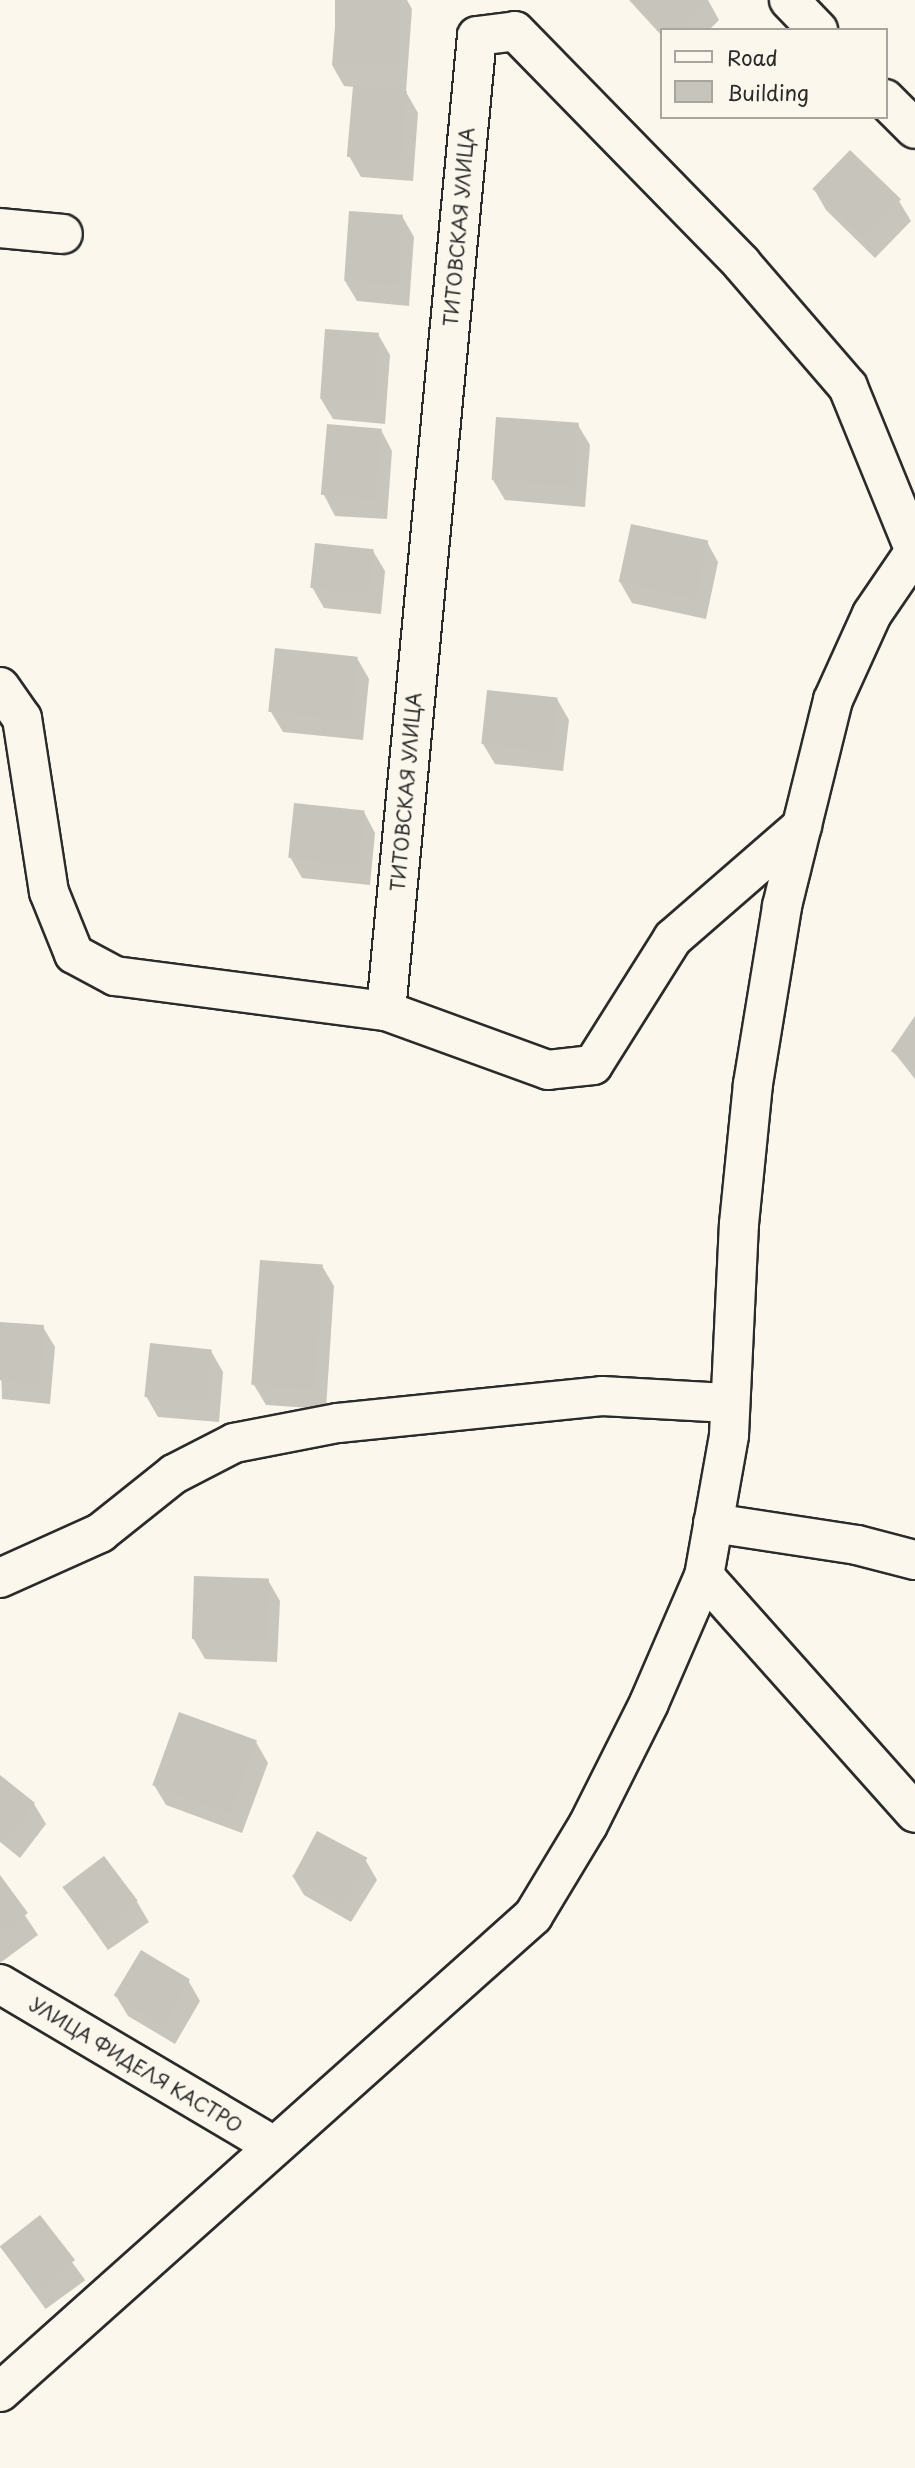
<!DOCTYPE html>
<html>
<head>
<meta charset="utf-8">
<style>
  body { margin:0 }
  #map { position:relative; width:915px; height:2468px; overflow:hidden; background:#fbf7ec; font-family:"Playpen Sans",sans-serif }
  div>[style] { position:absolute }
  .shadow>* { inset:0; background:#0003; transform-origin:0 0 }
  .building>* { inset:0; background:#c7c4bc; transform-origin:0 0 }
  .roads { filter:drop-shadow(2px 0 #2b2b2b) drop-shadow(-2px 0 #2b2b2b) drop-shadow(0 2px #2b2b2b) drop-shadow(0 -2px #2b2b2b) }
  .minor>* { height:38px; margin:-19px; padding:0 19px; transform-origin:19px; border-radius:19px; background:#fbf7ec }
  span { translate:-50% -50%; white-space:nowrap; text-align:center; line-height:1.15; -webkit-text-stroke:5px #fbf7ec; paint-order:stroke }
  .street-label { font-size:19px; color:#2b2b2b }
  .legend { position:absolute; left:660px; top:28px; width:228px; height:91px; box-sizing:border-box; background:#fbf7ec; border:2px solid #a8a59f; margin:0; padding:9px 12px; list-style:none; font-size:21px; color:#2b2b2b }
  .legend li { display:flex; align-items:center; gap:14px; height:35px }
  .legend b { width:35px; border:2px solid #a8a59f }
</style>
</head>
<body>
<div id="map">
  <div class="shadow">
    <div style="clip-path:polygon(337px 0,407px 0,412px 9px,406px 92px,418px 113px,413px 181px,361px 177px,349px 156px,354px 87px,344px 86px,332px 65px)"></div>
    <div style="clip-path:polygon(629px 0,708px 0,719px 20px,709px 30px,661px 30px,661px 35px)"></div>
    <div style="clip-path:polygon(814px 189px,899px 201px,911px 221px,875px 258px,826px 210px)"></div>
    <div style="clip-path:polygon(402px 216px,414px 237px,409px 306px,357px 301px,345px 281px)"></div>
    <div style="clip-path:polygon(378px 334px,390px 355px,385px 424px,333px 419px,321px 399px)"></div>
    <div style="clip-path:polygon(578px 425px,590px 445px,585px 507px,505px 500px,493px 480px)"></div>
    <div style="clip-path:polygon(381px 430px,392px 451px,387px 519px,335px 516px,324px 495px)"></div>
    <div style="clip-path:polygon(707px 542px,718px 562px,706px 619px,632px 603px,620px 582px)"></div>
    <div style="clip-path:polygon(373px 551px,385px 571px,381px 614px,324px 608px,312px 587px)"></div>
    <div style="clip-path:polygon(357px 658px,369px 679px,363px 740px,283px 732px,271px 712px)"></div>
    <div style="clip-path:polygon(557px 699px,569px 720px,563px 771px,495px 764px,483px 744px)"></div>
    <div style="clip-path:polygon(364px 812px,375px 833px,370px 885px,302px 878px,290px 857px)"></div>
    <div style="clip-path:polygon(915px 1020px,915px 1079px,893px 1051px)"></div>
    <div style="clip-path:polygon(322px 1266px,334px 1286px,326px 1409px,266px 1405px,254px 1385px)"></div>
    <div style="clip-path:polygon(0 1324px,43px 1327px,55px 1347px,50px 1404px,2px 1399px)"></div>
    <div style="clip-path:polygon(211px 1351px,223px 1372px,219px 1422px,158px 1417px,146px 1396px)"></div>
    <div style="clip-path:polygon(268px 1580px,280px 1601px,277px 1662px,205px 1659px,193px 1638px)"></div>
    <div style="clip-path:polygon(256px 1742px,268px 1763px,242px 1833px,166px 1805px,154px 1785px)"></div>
    <div style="clip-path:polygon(0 1777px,34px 1804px,46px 1824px,20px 1858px,0 1842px)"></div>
    <div style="clip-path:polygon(365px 1859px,377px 1880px,351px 1922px,304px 1895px,292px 1875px)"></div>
    <div style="clip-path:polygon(0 1878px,38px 1935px,0 1963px)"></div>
    <div style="clip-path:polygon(63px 1886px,137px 1902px,149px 1922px,108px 1950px)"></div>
    <div style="clip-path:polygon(188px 1980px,200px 2001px,175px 2044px,128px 2016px,116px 1996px)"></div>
    <div style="left:40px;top:2218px;width:77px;height:49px;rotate:54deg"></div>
  </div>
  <div class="building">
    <div style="left:335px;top:0;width:65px;height:66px"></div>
    <div style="clip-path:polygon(632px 0,707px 0,677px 30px,663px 30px)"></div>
    <div style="left:353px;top:86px;width:54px;height:71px;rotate:5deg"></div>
    <div style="left:850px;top:150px;width:71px;height:54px;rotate:44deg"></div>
    <div style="left:349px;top:211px;width:54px;height:70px;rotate:4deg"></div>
    <div style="left:325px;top:329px;width:54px;height:70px;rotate:4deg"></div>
    <div style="left:496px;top:417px;width:83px;height:63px;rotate:4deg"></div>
    <div style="left:327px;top:424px;width:55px;height:71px;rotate:5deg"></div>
    <div style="left:631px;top:524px;width:79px;height:59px;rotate:12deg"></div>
    <div style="left:315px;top:543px;width:59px;height:45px;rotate:6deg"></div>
    <div style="left:275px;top:648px;width:83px;height:64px;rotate:6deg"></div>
    <div style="left:487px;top:690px;width:71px;height:54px;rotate:6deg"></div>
    <div style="left:294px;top:803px;width:71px;height:55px;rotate:6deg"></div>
    <div style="clip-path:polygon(915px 1016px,915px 1069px,891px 1051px)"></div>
    <div style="left:260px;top:1260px;width:63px;height:125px;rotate:4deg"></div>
    <div style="left:0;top:1322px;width:44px;height:58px;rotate:4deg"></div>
    <div style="left:150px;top:1343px;width:62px;height:54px;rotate:6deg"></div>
    <div style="left:194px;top:1576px;width:75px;height:63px;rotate:2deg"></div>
    <div style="left:179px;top:1712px;width:83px;height:78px;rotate:20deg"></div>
    <div style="clip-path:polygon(0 1775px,35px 1803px,7px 1838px,0 1833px)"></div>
    <div style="left:317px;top:1831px;width:57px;height:52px;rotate:28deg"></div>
    <div style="left:104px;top:1856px;width:56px;height:52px;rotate:53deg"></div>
    <div style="clip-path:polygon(0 1875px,28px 1913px,0 1934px)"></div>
    <div style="left:141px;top:1950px;width:57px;height:53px;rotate:31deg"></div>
    <div style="left:40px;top:2215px;width:57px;height:51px;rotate:52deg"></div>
  </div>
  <div class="roads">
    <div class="minor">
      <div style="left:789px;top:0;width:42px;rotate:46deg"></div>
      <div style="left:885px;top:99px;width:42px;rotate:45deg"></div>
      <div style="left:0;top:228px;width:63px;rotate:5.4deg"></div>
      <div style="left:0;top:687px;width:38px;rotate:55deg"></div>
      <div style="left:22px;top:718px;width:176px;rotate:81.2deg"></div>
      <div style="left:49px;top:892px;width:67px;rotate:68deg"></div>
      <div style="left:74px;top:954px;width:47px;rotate:28.2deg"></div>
      <div style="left:115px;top:976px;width:273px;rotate:7.4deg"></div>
      <div style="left:802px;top:826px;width:171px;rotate:139deg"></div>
      <div style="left:673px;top:938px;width:150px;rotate:122.2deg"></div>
      <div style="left:593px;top:1065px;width:45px;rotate:173.7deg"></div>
      <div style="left:548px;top:1070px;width:172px;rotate:-160deg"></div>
      <div style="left:386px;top:1011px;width:979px;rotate:-84.67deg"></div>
      <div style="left:477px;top:36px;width:38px;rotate:-7deg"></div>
      <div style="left:515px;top:31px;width:325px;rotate:45.7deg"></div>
      <div style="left:742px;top:264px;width:162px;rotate:49.2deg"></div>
      <div style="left:848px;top:387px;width:177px;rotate:67.8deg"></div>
      <div style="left:713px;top:1523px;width:146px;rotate:8.7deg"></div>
      <div style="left:857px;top:1545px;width:60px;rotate:14.5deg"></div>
      <div style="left:704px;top:1576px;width:317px;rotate:48.3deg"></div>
      <div style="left:0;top:1578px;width:110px;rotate:-24.2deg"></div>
      <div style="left:100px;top:1533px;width:95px;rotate:-38.6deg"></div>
      <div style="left:174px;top:1474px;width:68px;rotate:-27.3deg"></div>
      <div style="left:234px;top:1443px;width:106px;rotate:-10.9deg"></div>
      <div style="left:338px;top:1423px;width:265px;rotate:-5.8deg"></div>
      <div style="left:602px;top:1396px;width:127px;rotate:3.2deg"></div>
      <div style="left:0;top:1984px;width:316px;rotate:30.6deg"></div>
      <div style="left:0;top:2392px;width:715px;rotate:-41.77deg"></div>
      <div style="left:533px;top:1916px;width:106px;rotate:-58.9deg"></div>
      <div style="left:588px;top:1825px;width:136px;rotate:-63.4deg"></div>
      <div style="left:649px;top:1703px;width:138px;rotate:-66.6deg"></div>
      <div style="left:704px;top:1576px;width:143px;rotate:-79.9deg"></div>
      <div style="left:729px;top:1435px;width:211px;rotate:-87.3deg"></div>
      <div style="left:739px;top:1224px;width:141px;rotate:-84.3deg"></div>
      <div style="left:753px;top:1084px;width:180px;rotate:-80.7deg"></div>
      <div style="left:782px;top:906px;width:212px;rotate:-76.1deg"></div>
      <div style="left:833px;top:700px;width:94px;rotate:-65.6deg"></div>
      <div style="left:872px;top:614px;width:76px;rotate:-55.7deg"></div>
    </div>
  </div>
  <div class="street-label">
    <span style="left:459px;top:227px;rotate:-85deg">ТИТОВСКАЯ УЛИЦА</span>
    <span style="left:406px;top:792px;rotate:-85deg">ТИТОВСКАЯ УЛИЦА</span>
    <span style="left:136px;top:2065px;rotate:31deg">УЛИЦА ФИДЕЛЯ КАСТРО</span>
  </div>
  <ul class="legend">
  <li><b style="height:9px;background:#fbf7ec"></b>Road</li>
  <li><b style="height:19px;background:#c7c4bc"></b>Building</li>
  </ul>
</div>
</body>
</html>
